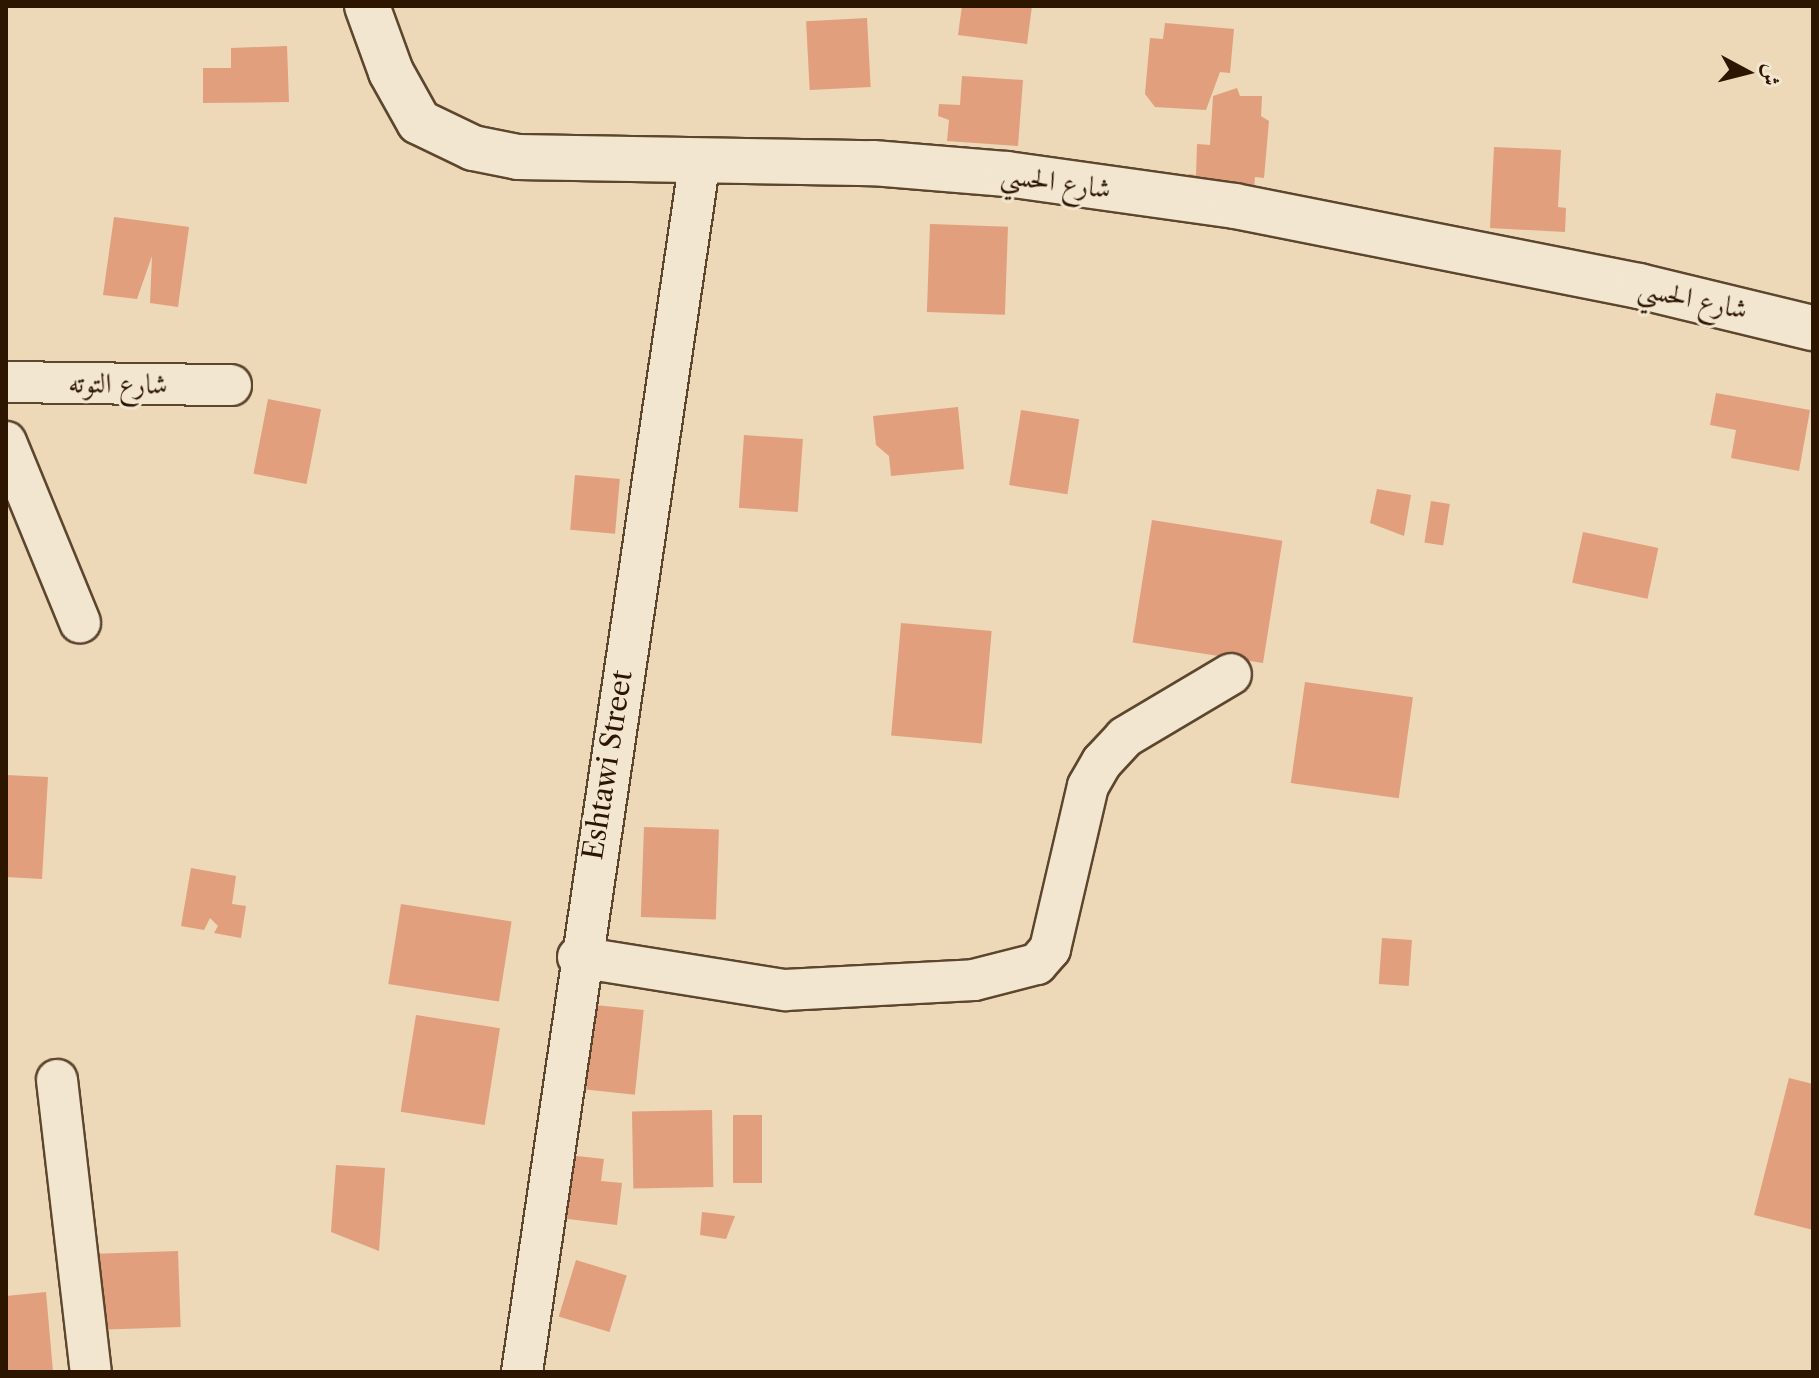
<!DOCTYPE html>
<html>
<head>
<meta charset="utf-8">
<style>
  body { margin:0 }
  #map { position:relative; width:1819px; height:1378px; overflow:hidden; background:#edd8b7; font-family:"Libre Caslon Text",Amiri,serif }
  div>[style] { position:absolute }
  .building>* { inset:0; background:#e19f7d; transform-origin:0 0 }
  .roads { filter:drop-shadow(2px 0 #5d462e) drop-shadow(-2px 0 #5d462e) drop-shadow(0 2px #5d462e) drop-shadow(0 -2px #5d462e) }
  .street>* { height:40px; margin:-20px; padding:0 20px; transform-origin:20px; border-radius:20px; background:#f3e6d0 }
  .secondary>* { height:44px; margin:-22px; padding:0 22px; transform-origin:22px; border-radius:22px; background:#f3e6d0 }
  span { translate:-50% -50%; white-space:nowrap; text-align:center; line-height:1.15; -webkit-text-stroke:6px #f3e6d0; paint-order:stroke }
  .street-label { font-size:28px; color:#2d1600 }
  .frame { position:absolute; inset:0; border:8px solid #2d1600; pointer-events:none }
  .north { position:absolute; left:1707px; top:32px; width:80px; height:80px; -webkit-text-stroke:6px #f3e6d0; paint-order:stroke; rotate:97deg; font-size:22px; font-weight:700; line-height:32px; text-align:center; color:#2d1600 }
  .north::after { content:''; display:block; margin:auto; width:28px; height:36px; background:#2d1600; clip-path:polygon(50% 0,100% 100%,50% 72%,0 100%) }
</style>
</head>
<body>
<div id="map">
  <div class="building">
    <div style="clip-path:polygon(962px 6px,1032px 6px,1027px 44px,958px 35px)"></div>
    <div style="left:867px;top:18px;width:69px;height:61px;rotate:87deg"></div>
    <div style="clip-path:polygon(1165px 23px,1234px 29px,1230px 73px,1220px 72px,1206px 110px,1155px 107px,1145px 94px,1150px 38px,1163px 39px)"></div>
    <div style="clip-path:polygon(287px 46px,289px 102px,203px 103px,203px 68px,231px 68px,231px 48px)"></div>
    <div style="clip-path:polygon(962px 76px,1023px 80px,1018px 146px,947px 141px,949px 120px,938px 116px,939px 104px,960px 105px)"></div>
    <div style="clip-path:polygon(1237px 88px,1240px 96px,1262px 96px,1261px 116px,1269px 121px,1264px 178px,1255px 177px,1253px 200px,1192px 195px,1188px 174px,1196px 175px,1197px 144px,1210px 145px,1213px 96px)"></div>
    <div style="clip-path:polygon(1494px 147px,1561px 150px,1558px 207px,1566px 208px,1565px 232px,1490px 228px)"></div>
    <div style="clip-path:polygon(114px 217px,189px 227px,178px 307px,150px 303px,152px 256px,137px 299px,103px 295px)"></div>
    <div style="left:930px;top:224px;width:78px;height:88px;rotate:2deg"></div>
    <div style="clip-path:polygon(1716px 393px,1810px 410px,1799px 471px,1731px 458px,1736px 430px,1710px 425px)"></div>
    <div style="left:268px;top:399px;width:54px;height:76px;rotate:11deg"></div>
    <div style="clip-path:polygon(958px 407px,964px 469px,891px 476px,889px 456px,876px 445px,873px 416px)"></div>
    <div style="left:1021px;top:410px;width:59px;height:76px;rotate:9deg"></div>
    <div style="left:744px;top:435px;width:59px;height:73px;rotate:4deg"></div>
    <div style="left:575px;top:475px;width:45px;height:55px;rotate:5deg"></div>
    <div style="clip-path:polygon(1377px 489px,1411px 495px,1404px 536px,1370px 523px)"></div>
    <div style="left:1431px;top:501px;width:19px;height:42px;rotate:9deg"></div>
    <div style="left:1152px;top:520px;width:132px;height:124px;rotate:9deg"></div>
    <div style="left:1583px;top:532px;width:77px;height:52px;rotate:12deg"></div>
    <div style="left:901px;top:623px;width:91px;height:113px;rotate:5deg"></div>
    <div style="left:1305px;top:682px;width:109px;height:102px;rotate:8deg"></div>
    <div style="clip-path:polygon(6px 775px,48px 777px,42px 879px,6px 877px)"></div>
    <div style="left:644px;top:827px;width:75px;height:90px;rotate:2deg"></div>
    <div style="clip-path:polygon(191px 868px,236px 876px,232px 904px,246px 906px,241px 938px,214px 933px,218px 926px,210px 918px,204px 930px,181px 926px)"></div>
    <div style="left:401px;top:904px;width:112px;height:81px;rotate:9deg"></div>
    <div style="left:1382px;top:938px;width:30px;height:46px;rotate:4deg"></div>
    <div style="left:595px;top:1005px;width:49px;height:85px;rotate:6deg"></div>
    <div style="left:416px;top:1015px;width:85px;height:98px;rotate:9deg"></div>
    <div style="clip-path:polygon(1789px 1078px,1813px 1084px,1813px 1230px,1754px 1215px)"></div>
    <div style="left:712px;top:1110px;width:77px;height:80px;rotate:89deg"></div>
    <div style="left:733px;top:1115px;width:29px;height:68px"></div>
    <div style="clip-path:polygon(568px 1155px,604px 1159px,601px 1181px,622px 1183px,617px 1225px,560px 1218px)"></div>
    <div style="clip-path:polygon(336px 1165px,385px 1168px,379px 1251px,331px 1232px)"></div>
    <div style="clip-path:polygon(702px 1212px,735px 1216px,726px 1239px,700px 1235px)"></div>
    <div style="left:178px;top:1251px;width:76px;height:81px;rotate:88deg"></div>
    <div style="left:576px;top:1260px;width:53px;height:59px;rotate:17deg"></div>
    <div style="clip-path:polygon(46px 1292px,53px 1372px,6px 1372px,6px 1296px)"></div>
  </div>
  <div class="roads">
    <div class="street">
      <div style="left:6px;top:382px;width:225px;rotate:0.8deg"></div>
      <div style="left:6px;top:442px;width:195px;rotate:67.7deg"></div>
      <div style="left:578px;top:957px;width:210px;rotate:9.1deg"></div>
      <div style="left:785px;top:990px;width:189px;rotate:-3deg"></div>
      <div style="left:974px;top:980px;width:65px;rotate:-14.3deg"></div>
      <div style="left:1037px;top:964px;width:20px;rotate:-49deg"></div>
      <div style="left:1050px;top:949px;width:167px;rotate:-76.9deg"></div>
      <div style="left:1088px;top:786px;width:28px;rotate:-60deg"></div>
      <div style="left:1102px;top:762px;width:34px;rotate:-47deg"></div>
      <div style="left:1125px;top:737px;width:123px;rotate:-30.7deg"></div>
      <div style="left:57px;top:1080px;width:294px;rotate:83.4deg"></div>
      <div style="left:522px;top:1372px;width:1225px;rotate:-81.65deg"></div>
    </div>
    <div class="secondary">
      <div style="left:367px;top:6px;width:70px;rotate:70deg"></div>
      <div style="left:391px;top:72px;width:57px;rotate:60.8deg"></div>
      <div style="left:419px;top:122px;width:60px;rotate:25.7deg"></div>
      <div style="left:473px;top:148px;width:46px;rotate:11.3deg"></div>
      <div style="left:518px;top:157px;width:355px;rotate:1deg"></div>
      <div style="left:873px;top:163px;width:134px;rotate:4.7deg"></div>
      <div style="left:1007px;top:174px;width:230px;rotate:8deg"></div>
      <div style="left:1235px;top:206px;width:412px;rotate:11.2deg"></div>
      <div style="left:1639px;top:286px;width:179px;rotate:13.6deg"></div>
    </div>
  </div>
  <div class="street-label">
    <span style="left:1056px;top:181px;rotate:8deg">شارع الحسي</span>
    <span style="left:1693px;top:298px;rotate:12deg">شارع الحسي</span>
    <span style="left:118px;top:383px;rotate:1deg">شارع التوته</span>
    <span style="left:607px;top:765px;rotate:-81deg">Eshtawi Street</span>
  </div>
  <div class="frame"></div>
  <div class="north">ش</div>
</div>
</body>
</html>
